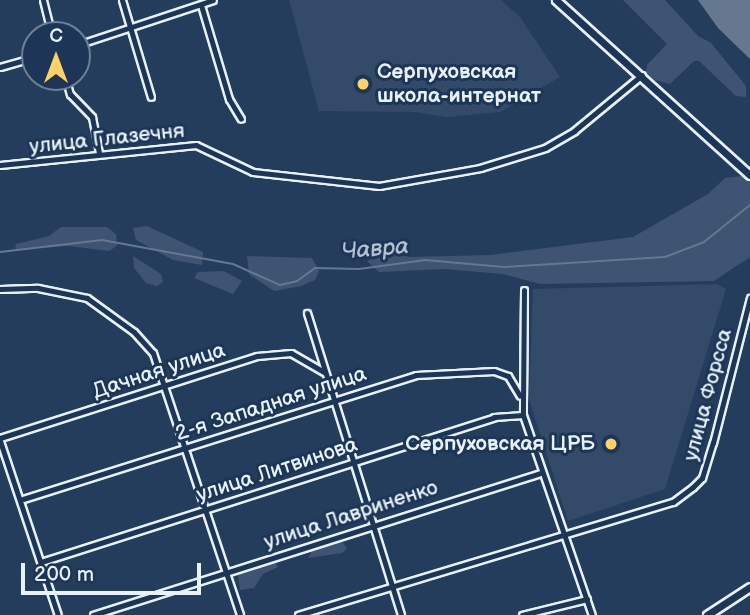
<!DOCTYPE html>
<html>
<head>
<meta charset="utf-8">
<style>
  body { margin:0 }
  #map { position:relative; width:750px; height:615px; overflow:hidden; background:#253d5d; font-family:"Balsamiq Sans",sans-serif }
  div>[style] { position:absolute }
  .built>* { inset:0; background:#334a68 }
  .green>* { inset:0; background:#3e5472 }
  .water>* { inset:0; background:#657890 }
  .stream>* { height:2px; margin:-1px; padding:0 1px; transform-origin:1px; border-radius:1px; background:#657890 }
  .roads { filter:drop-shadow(2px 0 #e8f1f8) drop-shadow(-2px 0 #e8f1f8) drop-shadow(0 2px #e8f1f8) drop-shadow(0 -2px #e8f1f8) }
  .street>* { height:5px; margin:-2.5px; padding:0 2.5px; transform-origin:2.5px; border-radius:2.5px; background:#1d3557 }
  .secondary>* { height:7px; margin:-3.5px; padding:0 3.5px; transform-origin:3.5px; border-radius:3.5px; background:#1d3557 }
  .dots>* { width:19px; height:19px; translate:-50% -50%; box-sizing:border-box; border:4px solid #1d3557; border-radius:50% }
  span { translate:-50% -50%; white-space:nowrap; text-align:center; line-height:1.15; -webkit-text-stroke:6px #1d3557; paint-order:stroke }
  .poi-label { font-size:21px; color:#e8f1f8; font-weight:700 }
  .left { translate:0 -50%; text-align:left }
  .right { translate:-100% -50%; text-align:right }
  .street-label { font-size:21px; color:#e8f1f8 }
  .water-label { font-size:23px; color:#b4c1ce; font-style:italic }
  .north { position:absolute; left:21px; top:21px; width:70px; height:70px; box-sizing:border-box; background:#1d3557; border:2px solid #6e8097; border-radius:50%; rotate:0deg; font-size:19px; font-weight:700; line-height:28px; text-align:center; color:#e8f1f8 }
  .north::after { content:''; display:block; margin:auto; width:24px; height:32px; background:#ffd166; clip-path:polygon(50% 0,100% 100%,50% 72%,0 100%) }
  .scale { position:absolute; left:21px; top:563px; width:180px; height:32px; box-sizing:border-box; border:4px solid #e8f1f8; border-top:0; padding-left:9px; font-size:21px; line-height:24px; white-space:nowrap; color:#e8f1f8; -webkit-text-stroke:5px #1d3557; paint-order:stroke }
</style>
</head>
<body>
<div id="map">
  <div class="built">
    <div style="clip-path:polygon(289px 0,501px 0,520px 17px,560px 77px,500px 112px,447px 117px,414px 112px,319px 111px)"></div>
    <div style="clip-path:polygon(717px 284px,726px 289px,665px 489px,568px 521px,529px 399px,533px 289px)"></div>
  </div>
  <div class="green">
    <div style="clip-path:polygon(623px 0,665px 0,698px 36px,711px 43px,746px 86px,746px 97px,736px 96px,699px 61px,694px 61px,670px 84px,655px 80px,646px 73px,647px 65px,667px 44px)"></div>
    <div style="clip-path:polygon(742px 176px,750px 181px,750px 257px,714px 281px,540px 284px,503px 274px,444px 269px,379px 272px,367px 261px,383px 252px,410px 257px,490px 255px,633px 237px,708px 194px,725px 178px)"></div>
    <div style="clip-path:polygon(147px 226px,203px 252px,202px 265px,173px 260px,136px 240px,133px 228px)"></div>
    <div style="clip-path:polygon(61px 227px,107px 227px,116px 234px,117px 246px,109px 251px,68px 246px,15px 250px,16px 244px,49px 236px)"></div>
    <div style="clip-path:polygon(133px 256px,161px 274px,163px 282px,157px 286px,146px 283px,134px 268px)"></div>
    <div style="clip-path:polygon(247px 256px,312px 258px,319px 271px,315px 280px,301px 286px,274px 291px,249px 274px)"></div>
    <div style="clip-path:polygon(224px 271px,242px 281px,233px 294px,194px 278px,198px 272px)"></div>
    <div style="clip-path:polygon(342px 542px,347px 548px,342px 553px,308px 558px,312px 551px)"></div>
    <div style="clip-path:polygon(275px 562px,278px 567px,263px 574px,254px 588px,240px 590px,238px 575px)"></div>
  </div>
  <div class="water">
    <div style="clip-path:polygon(698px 0,750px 0,750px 59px,718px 28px)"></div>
  </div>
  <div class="stream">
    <div style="left:0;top:252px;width:103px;rotate:-6.7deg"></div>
    <div style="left:102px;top:240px;width:133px;rotate:10.4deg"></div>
    <div style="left:233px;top:264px;width:51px;rotate:24.1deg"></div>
    <div style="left:280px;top:285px;width:17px;rotate:-13deg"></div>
    <div style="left:297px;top:281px;width:22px;rotate:-36deg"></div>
    <div style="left:315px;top:268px;width:44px;rotate:1.3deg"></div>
    <div style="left:359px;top:269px;width:67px;rotate:-7.8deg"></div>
    <div style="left:425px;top:260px;width:79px;rotate:5.1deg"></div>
    <div style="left:504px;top:267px;width:161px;rotate:-3.6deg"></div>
    <div style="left:665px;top:257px;width:42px;rotate:-21deg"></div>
    <div style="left:704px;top:242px;width:59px;rotate:-38.8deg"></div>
  </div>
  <div class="roads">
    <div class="street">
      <div style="left:43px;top:0;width:36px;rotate:76deg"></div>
      <div style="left:122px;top:0;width:101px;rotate:73.4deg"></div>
      <div style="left:201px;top:5px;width:98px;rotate:73.4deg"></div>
      <div style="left:229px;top:99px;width:23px;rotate:59deg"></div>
      <div style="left:77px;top:45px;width:143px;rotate:-18.3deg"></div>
      <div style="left:0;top:67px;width:36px;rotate:-16deg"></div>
      <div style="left:65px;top:77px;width:18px;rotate:74deg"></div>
      <div style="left:70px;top:94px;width:32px;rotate:46deg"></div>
      <div style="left:92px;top:117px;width:36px;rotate:79deg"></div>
      <div style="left:0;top:165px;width:197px;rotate:-5.8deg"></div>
      <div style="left:196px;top:145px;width:63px;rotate:25.3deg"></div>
      <div style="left:253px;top:172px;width:127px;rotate:6.3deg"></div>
      <div style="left:379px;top:186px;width:103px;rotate:-10.1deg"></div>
      <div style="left:480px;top:168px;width:68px;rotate:-17.1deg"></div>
      <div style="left:545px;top:148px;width:34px;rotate:-30deg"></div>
      <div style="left:574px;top:131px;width:88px;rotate:-39.5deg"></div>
      <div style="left:0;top:289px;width:38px;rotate:-2deg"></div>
      <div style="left:38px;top:288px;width:50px;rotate:11.5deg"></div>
      <div style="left:87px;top:298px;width:58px;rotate:35.9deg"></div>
      <div style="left:134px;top:332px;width:28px;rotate:48deg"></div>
      <div style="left:153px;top:353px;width:276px;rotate:71.6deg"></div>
      <div style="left:524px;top:290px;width:125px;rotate:90.5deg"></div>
      <div style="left:523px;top:415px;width:212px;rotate:71deg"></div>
      <div style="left:307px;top:313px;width:316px;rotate:72.7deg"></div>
      <div style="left:0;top:438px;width:270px;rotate:-17.7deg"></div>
      <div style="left:257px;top:356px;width:34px;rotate:-5deg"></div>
      <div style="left:291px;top:353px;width:39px;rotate:30deg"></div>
      <div style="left:0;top:441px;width:183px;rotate:71.6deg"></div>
      <div style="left:23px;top:499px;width:412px;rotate:-17.5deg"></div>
      <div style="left:416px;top:375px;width:78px;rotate:-2.9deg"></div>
      <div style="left:494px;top:371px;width:15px;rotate:20deg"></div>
      <div style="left:508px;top:376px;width:23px;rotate:59deg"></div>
      <div style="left:41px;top:562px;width:476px;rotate:-17.7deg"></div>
      <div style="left:494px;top:417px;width:29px;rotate:-4deg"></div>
      <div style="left:93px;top:615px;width:469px;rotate:-17.6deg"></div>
      <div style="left:298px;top:615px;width:392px;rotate:-16.8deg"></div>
      <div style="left:673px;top:502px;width:25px;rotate:-37deg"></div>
      <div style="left:693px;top:487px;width:13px;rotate:-45deg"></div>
      <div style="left:702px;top:478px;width:37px;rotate:-73deg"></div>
      <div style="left:713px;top:443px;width:150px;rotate:-75.7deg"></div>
      <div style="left:522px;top:615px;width:67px;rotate:-13.8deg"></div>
    </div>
    <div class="secondary">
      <div style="left:556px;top:0;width:261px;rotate:42.1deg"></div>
      <div style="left:707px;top:615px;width:51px;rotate:-33.1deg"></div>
    </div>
  </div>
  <div class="dots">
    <div style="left:363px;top:84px;background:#ffd166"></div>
    <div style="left:611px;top:444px;background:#ffd166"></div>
  </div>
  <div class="poi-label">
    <span class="left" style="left:377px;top:84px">Серпуховская<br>школа-интернат</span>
    <span class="right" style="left:595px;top:444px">Серпуховская ЦРБ</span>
  </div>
  <div class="street-label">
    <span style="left:107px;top:139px;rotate:-6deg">улица Глазечня</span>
    <span style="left:159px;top:371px;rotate:-18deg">Дачная улица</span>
    <span style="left:708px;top:395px;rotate:-75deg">улица Форсса</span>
    <span style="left:271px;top:404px;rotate:-18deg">2-я Западная улица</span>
    <span style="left:277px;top:470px;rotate:-18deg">улица Литвинова</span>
    <span style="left:351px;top:515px;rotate:-18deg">улица Лавриненко</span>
  </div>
  <div class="water-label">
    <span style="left:375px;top:249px;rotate:-5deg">Чавра</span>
  </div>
  <div class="north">С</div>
  <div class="scale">200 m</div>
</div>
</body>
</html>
